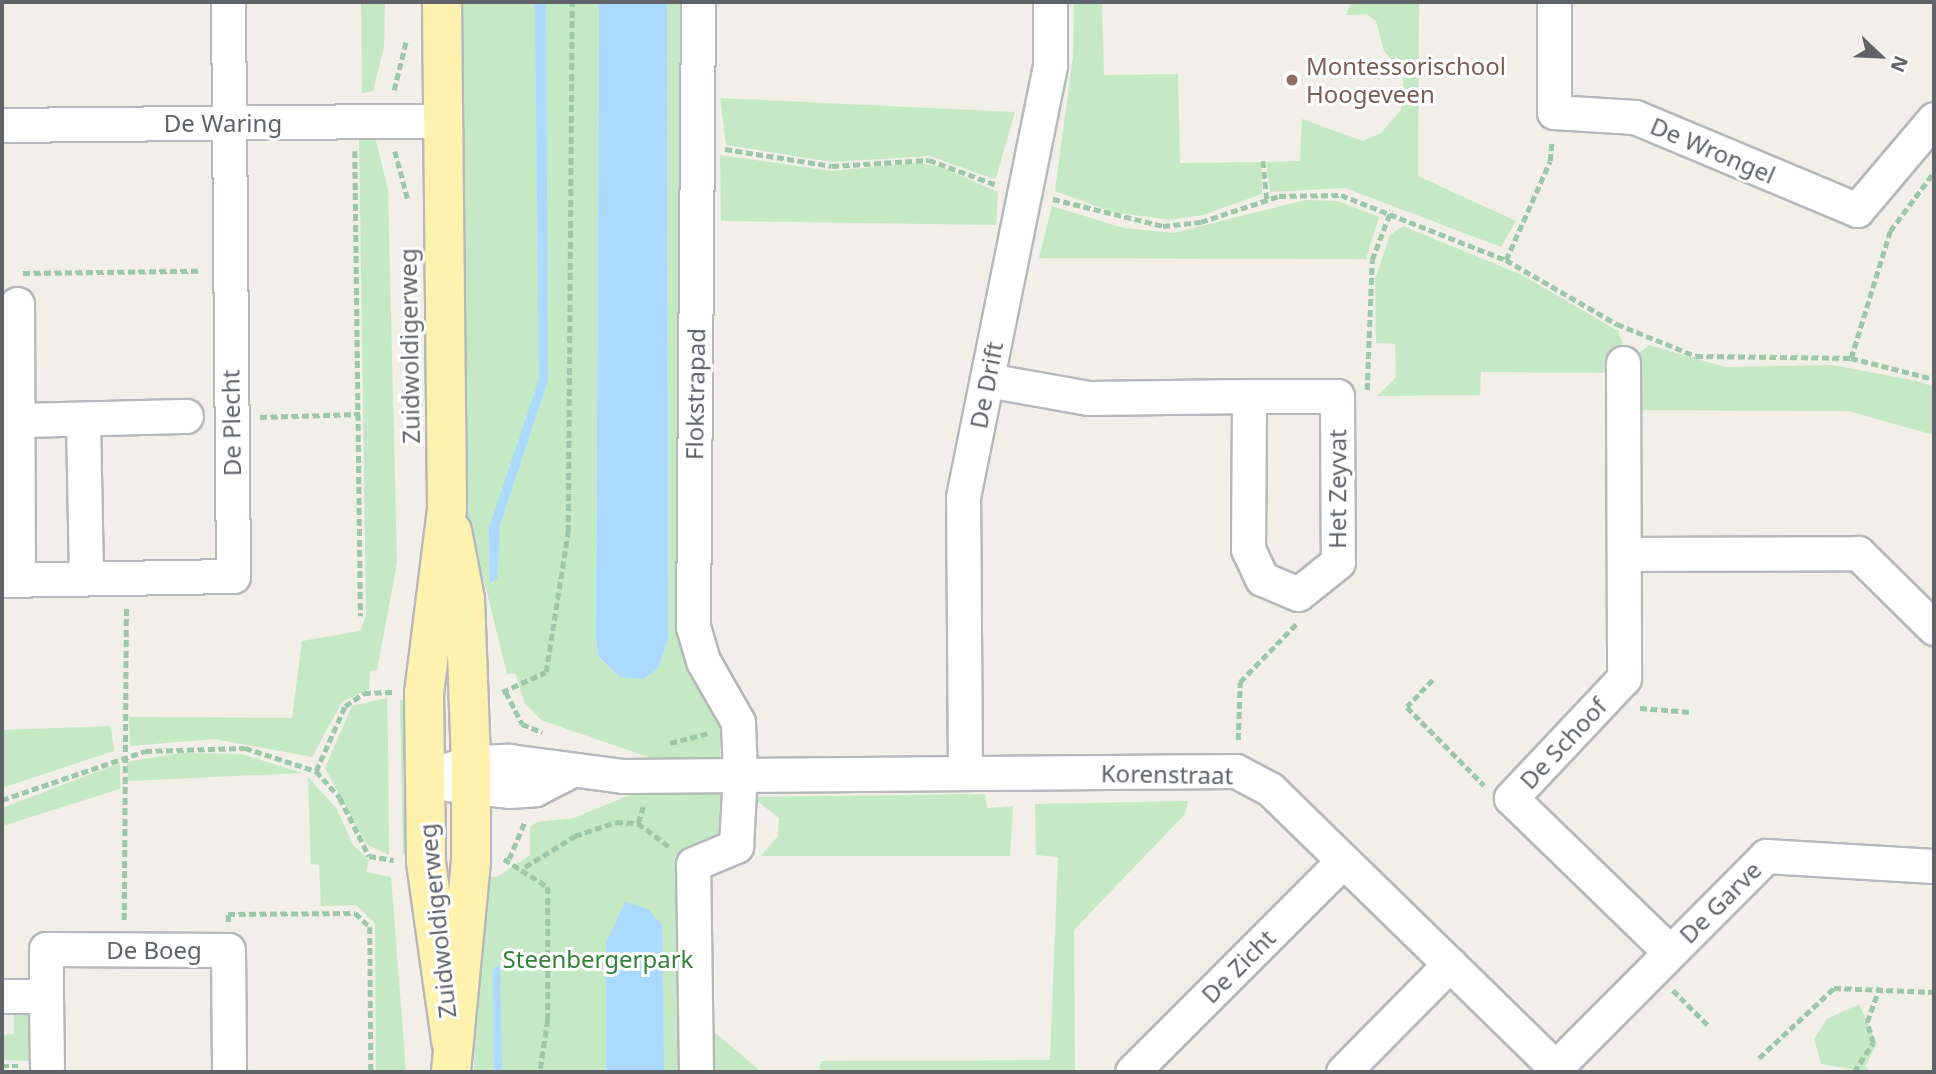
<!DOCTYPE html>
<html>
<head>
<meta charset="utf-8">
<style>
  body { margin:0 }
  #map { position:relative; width:1936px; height:1074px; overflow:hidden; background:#f1efe8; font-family:"Noto Sans",sans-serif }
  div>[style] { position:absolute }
  .green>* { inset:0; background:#c5e8c5 }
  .water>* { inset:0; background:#aadaff }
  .path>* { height:4.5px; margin-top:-2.25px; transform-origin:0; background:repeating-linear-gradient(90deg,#9cc7a9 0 7px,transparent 0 10.5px) }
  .roads { filter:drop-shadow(2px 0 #b5b8bc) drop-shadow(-2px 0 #b5b8bc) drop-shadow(0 2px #b5b8bc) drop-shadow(0 -2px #b5b8bc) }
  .minor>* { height:33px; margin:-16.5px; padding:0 16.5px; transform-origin:16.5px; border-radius:16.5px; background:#fff }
  .major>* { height:38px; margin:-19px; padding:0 19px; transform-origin:19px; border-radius:19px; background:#fff2af }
  .dots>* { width:19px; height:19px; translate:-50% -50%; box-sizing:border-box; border:4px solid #fff; border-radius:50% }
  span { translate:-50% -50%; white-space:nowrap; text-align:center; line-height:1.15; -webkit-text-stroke:6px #fff; paint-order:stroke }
  .education-label { font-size:24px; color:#785e54 }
  .left { translate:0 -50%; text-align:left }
  .street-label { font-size:24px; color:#5f6368 }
  .park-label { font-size:24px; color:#348238 }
  .frame { position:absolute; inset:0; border:4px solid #5f6368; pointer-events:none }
  .north { position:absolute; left:1845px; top:21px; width:70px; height:70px; -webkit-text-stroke:5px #fff; paint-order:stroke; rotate:113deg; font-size:19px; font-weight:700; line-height:28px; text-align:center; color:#5f6368 }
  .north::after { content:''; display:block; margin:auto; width:24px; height:32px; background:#5f6368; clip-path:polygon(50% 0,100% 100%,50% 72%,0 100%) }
</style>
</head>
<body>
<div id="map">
  <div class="green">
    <div style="clip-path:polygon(361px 2px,385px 2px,384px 47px,373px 91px,362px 93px)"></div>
    <div style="clip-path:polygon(461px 2px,599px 2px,596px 637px,598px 657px,620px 677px,644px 679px,658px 667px,668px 639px,667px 2px,689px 2px,686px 633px,722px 705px,720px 759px,648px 757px,541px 720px,524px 702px,516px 674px,507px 674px,484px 581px,463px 536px)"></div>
    <div style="clip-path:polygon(1074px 2px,1102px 2px,1104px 75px,1178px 74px,1180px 163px,1261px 162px,1262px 194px,1203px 215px,1169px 220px,1112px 212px,1055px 191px,1073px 56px)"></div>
    <div style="clip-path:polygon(1351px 2px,1419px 2px,1418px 176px,1516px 221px,1501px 247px,1345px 188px,1270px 192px,1266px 162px,1300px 161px,1302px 119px,1363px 141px,1381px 133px,1401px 110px,1404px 73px,1384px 51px,1376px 21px,1367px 14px,1346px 15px)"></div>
    <div style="clip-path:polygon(720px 98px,1015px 112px,996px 178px,991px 178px,930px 156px,832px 162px,726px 145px)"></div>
    <div style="clip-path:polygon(359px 133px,374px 133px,388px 190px,397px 563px,377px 670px,370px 671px,369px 689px,342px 702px,312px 757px,214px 739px,130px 746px,129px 717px,292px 718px,302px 641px,360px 631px,366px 616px)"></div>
    <div style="clip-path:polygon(720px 155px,831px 171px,917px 163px,941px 167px,998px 192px,996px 225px,721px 221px)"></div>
    <div style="clip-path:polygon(1306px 200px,1338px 201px,1379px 217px,1366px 259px,1039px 258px,1052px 206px,1124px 228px,1173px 233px)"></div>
    <div style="clip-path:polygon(1403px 226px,1520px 274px,1618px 331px,1623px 344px,1612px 373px,1481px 372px,1480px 395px,1377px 396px,1396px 377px,1395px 344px,1376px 343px,1375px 279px,1390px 235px)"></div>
    <div style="clip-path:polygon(1649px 345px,1725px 367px,1832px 365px,1917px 381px,1934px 387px,1934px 435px,1848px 411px,1635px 410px,1634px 357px)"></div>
    <div style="clip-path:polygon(387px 698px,388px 741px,389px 855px,366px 844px,325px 768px,352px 706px)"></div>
    <div style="clip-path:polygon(417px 698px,417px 854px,403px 854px,400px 700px)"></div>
    <div style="clip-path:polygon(111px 726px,114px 751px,2px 788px,2px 730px)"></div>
    <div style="clip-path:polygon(179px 753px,242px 754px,302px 773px,128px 781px,127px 762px)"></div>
    <div style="clip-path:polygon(120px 763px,120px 789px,2px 826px,2px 808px)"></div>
    <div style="clip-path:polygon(308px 777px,337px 809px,353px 845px,369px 860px,366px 872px,391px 877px,406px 1072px,376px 1072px,375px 923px,356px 905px,321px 906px,319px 865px,311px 864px)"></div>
    <div style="clip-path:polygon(719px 788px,728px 798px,732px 830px,694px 846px,711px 1029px,761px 1072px,474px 1072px,477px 876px,497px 877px,530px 855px,530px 827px,537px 822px,574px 818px,642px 790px)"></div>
    <div style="clip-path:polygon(985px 794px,987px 808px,1013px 806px,1010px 856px,761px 856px,778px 836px,779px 818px,752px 797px)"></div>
    <div style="clip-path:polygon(1188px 801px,1185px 814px,1074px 930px,1075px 1072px,819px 1072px,821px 1061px,1050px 1060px,1058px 857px,1036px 855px,1035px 804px)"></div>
    <div style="clip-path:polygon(1859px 1004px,1877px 1044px,1865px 1066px,1870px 1072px,1821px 1064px,1814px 1039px,1827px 1019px)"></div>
    <div style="clip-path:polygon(14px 1007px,35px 1015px,35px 1061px,2px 1060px,2px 1035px,14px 1034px)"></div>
  </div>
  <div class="water">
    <div style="clip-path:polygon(535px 2px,546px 2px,548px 380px,500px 525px,497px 579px,490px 582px,489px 528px,539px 379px)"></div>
    <div style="clip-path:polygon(599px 2px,667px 2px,668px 639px,658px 668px,644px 679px,620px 677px,598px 656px,596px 637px)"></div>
    <div style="clip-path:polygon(625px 902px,648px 909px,662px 925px,664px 1072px,606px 1072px,606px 943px)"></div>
    <div style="clip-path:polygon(500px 964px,502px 1072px,494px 1072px,493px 970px)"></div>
  </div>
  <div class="path">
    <div style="left:394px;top:90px;width:50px;rotate:-76.2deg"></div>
    <div style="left:725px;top:149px;width:108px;rotate:9deg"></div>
    <div style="left:832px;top:166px;width:97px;rotate:-3.5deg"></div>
    <div style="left:929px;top:160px;width:72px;rotate:20.2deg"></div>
    <div style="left:355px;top:151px;width:465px;rotate:89.3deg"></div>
    <div style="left:395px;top:151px;width:51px;rotate:75.1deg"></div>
    <div style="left:1263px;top:161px;width:39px;rotate:84deg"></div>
    <div style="left:1053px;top:199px;width:113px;rotate:13.8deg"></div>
    <div style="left:1163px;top:226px;width:38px;rotate:-6deg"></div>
    <div style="left:1201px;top:222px;width:82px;rotate:-18.4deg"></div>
    <div style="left:1279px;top:196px;width:62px;rotate:-0.9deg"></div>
    <div style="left:1341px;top:195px;width:177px;rotate:21.5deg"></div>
    <div style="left:1506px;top:260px;width:128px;rotate:30deg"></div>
    <div style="left:1617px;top:324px;width:85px;rotate:22.1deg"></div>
    <div style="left:1696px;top:356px;width:155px;rotate:0.7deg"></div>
    <div style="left:1851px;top:358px;width:86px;rotate:14.2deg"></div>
    <div style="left:1506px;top:260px;width:108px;rotate:-66deg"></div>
    <div style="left:1550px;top:161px;width:21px;rotate:-85deg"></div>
    <div style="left:23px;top:273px;width:176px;rotate:-0.7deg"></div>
    <div style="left:1851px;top:358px;width:133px;rotate:-72.9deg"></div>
    <div style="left:1890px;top:231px;width:74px;rotate:-53.3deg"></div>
    <div style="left:1367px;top:390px;width:130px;rotate:-87.8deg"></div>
    <div style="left:1372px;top:260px;width:53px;rotate:-69.2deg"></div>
    <div style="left:260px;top:417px;width:100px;rotate:-1.7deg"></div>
    <div style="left:1433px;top:680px;width:37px;rotate:134deg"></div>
    <div style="left:1407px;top:707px;width:110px;rotate:45.4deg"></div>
    <div style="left:502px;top:692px;width:48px;rotate:-24.4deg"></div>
    <div style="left:546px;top:672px;width:142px;rotate:-81.1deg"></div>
    <div style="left:568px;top:532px;width:530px;rotate:-89.57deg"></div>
    <div style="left:506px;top:692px;width:36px;rotate:63deg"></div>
    <div style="left:522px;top:724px;width:22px;rotate:22deg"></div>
    <div style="left:1640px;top:708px;width:51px;rotate:4.5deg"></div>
    <div style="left:1238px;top:740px;width:58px;rotate:-88deg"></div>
    <div style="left:1240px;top:682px;width:81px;rotate:-46deg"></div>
    <div style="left:670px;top:743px;width:40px;rotate:-14.4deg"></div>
    <div style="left:316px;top:771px;width:71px;rotate:-66deg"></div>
    <div style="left:345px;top:706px;width:23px;rotate:-34deg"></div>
    <div style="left:364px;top:693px;width:28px;rotate:-2deg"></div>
    <div style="left:2px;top:800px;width:151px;rotate:-18.9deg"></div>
    <div style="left:145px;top:751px;width:100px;rotate:-1.7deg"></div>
    <div style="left:245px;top:748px;width:75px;rotate:17.9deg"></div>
    <div style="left:316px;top:771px;width:36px;rotate:48deg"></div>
    <div style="left:340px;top:798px;width:65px;rotate:63.4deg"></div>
    <div style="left:369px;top:856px;width:25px;rotate:9deg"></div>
    <div style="left:638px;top:823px;width:17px;rotate:-73deg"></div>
    <div style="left:504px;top:859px;width:52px;rotate:32.5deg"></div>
    <div style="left:548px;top:887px;width:133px;rotate:90deg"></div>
    <div style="left:548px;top:1020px;width:53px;rotate:98.7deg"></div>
    <div style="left:509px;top:859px;width:41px;rotate:-67.2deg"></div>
    <div style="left:525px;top:867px;width:59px;rotate:-31.8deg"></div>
    <div style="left:575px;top:836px;width:43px;rotate:-18.9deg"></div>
    <div style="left:616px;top:822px;width:22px;rotate:3deg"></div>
    <div style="left:638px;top:823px;width:39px;rotate:37deg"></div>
    <div style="left:124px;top:920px;width:314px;rotate:-89.6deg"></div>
    <div style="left:228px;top:922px;width:8px;rotate:-90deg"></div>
    <div style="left:228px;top:914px;width:127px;rotate:-0.5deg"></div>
    <div style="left:355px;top:913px;width:21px;rotate:43deg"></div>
    <div style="left:370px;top:927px;width:145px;rotate:89.6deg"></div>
    <div style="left:1673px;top:990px;width:49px;rotate:45deg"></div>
    <div style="left:1759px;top:1058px;width:103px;rotate:-43deg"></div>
    <div style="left:1834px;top:988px;width:100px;rotate:2.3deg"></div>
    <div style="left:2px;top:1066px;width:16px"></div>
    <div style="left:1854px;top:1072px;width:35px;rotate:-57deg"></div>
    <div style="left:1873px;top:1043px;width:22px;rotate:-106deg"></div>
    <div style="left:1867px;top:1022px;width:37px;rotate:-70deg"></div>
  </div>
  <div class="roads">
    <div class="minor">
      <div style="left:1554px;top:2px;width:110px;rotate:90deg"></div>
      <div style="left:1554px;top:112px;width:81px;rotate:3.5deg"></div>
      <div style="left:1635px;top:117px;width:241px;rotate:22.7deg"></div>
      <div style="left:1857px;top:210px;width:119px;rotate:-49.8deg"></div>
      <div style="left:2px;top:125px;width:441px;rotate:-0.6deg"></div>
      <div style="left:17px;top:304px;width:276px;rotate:89.8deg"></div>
      <div style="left:1623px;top:363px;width:315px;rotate:89.8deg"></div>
      <div style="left:1624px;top:678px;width:165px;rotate:133.3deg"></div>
      <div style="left:1511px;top:798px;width:221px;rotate:44.1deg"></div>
      <div style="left:987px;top:380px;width:103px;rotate:10.1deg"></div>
      <div style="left:1088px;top:398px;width:161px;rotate:-0.7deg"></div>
      <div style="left:1249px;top:396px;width:88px"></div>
      <div style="left:1337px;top:396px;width:166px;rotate:89.7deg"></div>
      <div style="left:1338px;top:562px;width:51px;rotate:141.3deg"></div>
      <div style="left:1298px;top:594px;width:39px;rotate:-157deg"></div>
      <div style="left:1262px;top:579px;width:33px;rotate:-115deg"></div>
      <div style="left:1248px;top:549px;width:153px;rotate:-89.6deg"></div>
      <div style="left:18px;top:420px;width:168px;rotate:-1.4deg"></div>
      <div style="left:83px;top:420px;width:158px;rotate:88.9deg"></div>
      <div style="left:1625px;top:554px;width:233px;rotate:-0.2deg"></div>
      <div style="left:1858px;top:553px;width:107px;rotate:44.6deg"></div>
      <div style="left:2px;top:580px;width:231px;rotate:-1deg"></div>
      <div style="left:233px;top:576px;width:574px;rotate:-90.5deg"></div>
      <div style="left:965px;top:772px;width:275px;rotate:-90.4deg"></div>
      <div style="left:963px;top:497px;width:441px;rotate:-78.6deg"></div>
      <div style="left:1050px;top:65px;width:63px;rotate:-90deg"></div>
      <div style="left:425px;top:777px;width:48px;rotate:-18.1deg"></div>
      <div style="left:471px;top:762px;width:38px;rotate:-2deg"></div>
      <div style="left:509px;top:761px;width:115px;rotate:7.5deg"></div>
      <div style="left:623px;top:776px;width:613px;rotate:-0.47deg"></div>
      <div style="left:1236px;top:771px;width:38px;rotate:28deg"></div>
      <div style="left:1270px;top:789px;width:405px;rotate:44.3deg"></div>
      <div style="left:448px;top:784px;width:61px;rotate:6.5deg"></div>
      <div style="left:509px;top:791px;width:26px;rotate:-4deg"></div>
      <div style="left:535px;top:789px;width:35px;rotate:-27deg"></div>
      <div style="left:2px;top:996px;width:44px"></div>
      <div style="left:46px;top:996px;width:47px;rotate:-90deg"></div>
      <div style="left:46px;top:949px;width:182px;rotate:0.3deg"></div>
      <div style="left:228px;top:950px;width:122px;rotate:89.5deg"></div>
      <div style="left:46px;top:996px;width:70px;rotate:89.2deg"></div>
      <div style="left:696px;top:1072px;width:208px;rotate:-90.8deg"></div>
      <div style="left:693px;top:864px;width:47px;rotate:-22.7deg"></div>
      <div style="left:736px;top:846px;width:72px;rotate:-86.8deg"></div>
      <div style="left:740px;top:774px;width:52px;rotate:-92.2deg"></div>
      <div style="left:738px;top:722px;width:70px;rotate:-119.8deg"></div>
      <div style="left:703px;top:661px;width:35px;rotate:-106deg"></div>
      <div style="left:693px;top:627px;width:625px;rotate:-89.54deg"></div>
      <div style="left:1132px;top:1072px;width:298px;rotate:-45deg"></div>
      <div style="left:1343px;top:1072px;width:152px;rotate:-45.3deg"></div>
      <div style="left:1551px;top:1072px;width:305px;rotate:-45.1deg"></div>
      <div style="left:1766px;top:856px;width:168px;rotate:3.4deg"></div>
    </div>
    <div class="major">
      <div style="left:442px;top:2px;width:507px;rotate:89.43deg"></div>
      <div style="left:447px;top:509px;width:185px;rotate:97.1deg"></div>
      <div style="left:424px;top:693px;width:169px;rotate:89.3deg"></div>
      <div style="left:426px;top:862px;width:181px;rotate:82deg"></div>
      <div style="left:451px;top:1072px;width:213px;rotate:-84.6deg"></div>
      <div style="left:471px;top:860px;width:98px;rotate:-90deg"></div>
      <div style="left:471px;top:762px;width:163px;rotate:-92.1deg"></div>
      <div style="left:465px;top:599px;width:69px;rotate:-100.8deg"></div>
    </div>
  </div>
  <div class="dots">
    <div style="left:1292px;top:80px;background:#8d6e63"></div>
  </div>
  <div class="education-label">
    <span class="left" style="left:1306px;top:80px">Montessorischool<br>Hoogeveen</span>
  </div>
  <div class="street-label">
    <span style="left:223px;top:123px">De Waring</span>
    <span style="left:1713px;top:150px;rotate:23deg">De Wrongel</span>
    <span style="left:409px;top:346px;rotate:-91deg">Zuidwoldigerweg</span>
    <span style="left:986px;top:385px;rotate:-79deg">De Drift</span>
    <span style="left:695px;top:394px;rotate:-89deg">Flokstrapad</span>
    <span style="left:231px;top:423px;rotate:-91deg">De Plecht</span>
    <span style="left:1337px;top:489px;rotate:-90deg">Het Zeyvat</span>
    <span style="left:1563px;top:743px;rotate:-47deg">De Schoof</span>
    <span style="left:1167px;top:774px;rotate:1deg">Korenstraat</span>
    <span style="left:1720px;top:902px;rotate:-45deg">De Garve</span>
    <span style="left:437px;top:921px;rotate:-96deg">Zuidwoldigerweg</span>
    <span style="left:154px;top:950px">De Boeg</span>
    <span style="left:1238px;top:966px;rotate:-45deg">De Zicht</span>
  </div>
  <div class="park-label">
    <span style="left:598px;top:959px">Steenbergerpark</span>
  </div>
  <div class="frame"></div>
  <div class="north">N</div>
</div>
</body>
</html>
